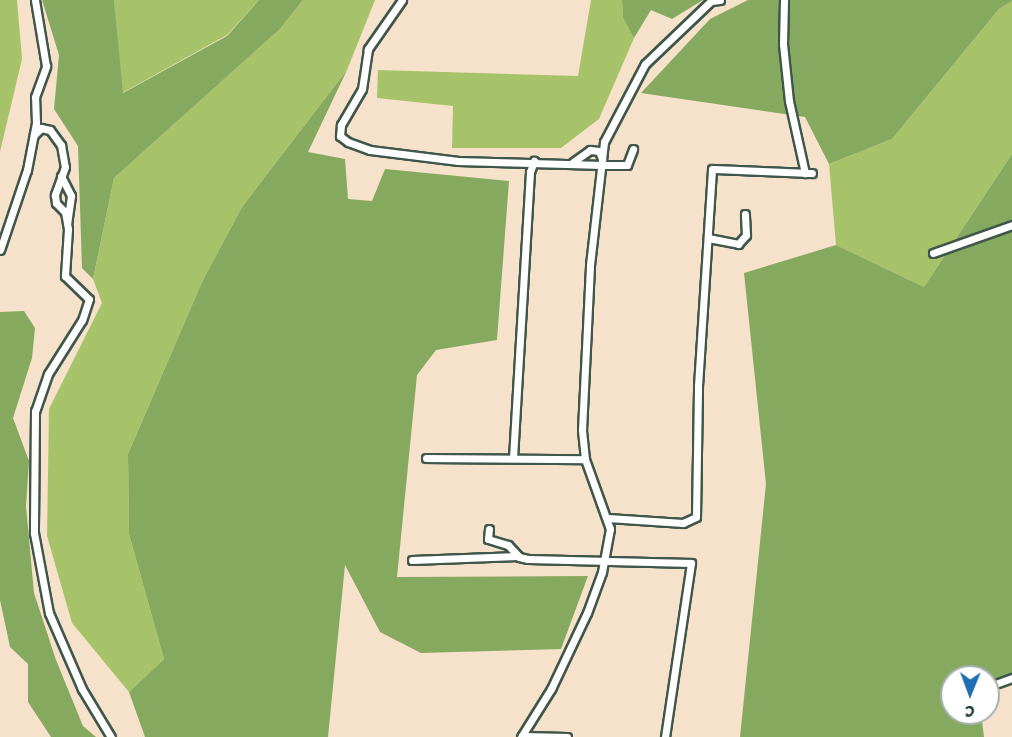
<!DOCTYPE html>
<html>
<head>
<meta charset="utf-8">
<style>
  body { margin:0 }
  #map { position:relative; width:1012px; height:737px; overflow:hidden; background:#f6e1ca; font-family:"Shantell Sans",sans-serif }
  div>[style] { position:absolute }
  .green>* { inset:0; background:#a7c36a }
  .forest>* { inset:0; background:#85a95e }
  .roads { filter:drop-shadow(2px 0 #3f564a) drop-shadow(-2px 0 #3f564a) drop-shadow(0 2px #3f564a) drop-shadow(0 -2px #3f564a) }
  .minor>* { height:7px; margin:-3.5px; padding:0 3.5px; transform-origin:3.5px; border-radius:3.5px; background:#fff }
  span { translate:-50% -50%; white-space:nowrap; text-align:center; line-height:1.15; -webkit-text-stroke:6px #fff; paint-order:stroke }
  .north { position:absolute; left:940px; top:665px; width:60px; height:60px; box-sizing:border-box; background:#fff; border:2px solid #a5b1ae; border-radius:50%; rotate:181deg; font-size:16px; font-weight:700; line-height:24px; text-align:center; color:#1f3d34 }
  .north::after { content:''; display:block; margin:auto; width:21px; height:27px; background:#1f6fb2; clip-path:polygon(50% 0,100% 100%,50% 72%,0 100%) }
</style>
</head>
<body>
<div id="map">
  <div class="green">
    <div style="clip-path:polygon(0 0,17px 0,22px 59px,0 152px)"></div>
    <div style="clip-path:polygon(114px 0,259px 0,227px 35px,122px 93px)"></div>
    <div style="clip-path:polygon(303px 0,375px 0,347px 70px,242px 207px,202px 282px,128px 454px,129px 534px,164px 659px,129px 692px,72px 623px,47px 536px,49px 409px,102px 303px,93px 279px,114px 178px,280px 29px)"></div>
    <div style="clip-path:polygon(591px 0,622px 0,623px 18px,634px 38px,599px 119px,561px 148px,452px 148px,453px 106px,377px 98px,378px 70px,578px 76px)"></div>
    <div style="clip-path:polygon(1012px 1px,1012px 154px,924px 287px,836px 245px,829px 164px,892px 139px,999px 9px)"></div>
  </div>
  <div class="forest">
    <div style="clip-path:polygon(42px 0,114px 0,123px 93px,227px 36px,259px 0,303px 0,280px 29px,114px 178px,93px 279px,82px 268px,78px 146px,54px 109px,59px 55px)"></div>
    <div style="clip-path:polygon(622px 0,703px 0,672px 19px,651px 10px,634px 38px,623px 18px)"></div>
    <div style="clip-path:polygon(748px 0,1012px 0,1012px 1px,999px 9px,892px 139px,829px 164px,805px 117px,641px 93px,710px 19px)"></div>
    <div style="clip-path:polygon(347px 70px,308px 152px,345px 159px,348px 199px,372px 201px,385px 169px,509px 181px,497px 340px,436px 350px,417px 375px,397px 577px,588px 576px,561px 649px,421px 653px,380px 632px,345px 565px,328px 737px,145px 737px,129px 692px,164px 659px,129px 534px,128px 454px,202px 282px,242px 207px)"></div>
    <div style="clip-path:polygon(1012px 154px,1012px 674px,988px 682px,988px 677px,952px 677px,952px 713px,981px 713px,984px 737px,740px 737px,766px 484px,744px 273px,836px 245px,924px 287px)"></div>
    <div style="clip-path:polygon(24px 311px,35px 328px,32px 358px,13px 418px,29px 461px,26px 506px,34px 593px,56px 660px,83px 726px,96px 737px,51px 737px,28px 702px,28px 664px,10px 647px,0 600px,0 312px)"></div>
  </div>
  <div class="roads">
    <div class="minor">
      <div style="left:402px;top:0;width:60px;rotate:124.8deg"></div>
      <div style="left:368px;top:49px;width:40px;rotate:98.5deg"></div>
      <div style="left:362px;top:89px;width:42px;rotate:120.3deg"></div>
      <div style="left:341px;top:125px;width:11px;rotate:95deg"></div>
      <div style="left:340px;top:136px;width:10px;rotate:37deg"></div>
      <div style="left:348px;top:142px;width:23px;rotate:20deg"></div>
      <div style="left:370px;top:150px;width:89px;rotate:7.1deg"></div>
      <div style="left:458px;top:161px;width:145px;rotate:1.6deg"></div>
      <div style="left:603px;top:165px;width:24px"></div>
      <div style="left:627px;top:165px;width:17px;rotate:-69deg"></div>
      <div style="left:784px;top:0;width:44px;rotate:91.3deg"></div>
      <div style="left:783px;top:44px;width:57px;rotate:84deg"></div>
      <div style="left:789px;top:101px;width:74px;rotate:77.5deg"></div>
      <div style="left:34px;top:135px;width:10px;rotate:-45deg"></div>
      <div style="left:41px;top:128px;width:9px;rotate:13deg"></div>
      <div style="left:50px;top:130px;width:19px;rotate:54deg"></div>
      <div style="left:61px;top:145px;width:22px;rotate:80deg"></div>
      <div style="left:65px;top:167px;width:30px;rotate:110deg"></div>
      <div style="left:55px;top:195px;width:8px;rotate:83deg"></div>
      <div style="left:56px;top:203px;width:13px;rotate:45deg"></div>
      <div style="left:65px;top:212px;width:17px;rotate:80deg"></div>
      <div style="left:68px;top:229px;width:47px;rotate:93.7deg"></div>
      <div style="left:65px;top:276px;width:33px;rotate:44deg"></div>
      <div style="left:89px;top:299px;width:22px;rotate:108deg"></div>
      <div style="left:82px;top:320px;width:64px;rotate:122.2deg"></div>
      <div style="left:48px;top:374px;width:39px;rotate:109deg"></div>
      <div style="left:35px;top:411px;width:122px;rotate:90.5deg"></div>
      <div style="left:34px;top:533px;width:81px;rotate:79.4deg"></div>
      <div style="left:49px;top:613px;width:83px;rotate:66.5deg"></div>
      <div style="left:82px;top:689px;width:56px;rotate:58.9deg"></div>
      <div style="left:573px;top:162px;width:21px;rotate:-35deg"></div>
      <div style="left:590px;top:150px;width:9px;rotate:6deg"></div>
      <div style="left:599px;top:151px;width:9px;rotate:69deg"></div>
      <div style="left:61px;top:176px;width:22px;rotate:63deg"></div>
      <div style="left:71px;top:196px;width:27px;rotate:98deg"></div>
      <div style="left:708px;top:238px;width:31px;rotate:11deg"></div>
      <div style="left:738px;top:244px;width:12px;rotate:-48deg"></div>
      <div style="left:746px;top:235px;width:21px;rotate:-93deg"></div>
      <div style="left:0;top:250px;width:84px;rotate:-71.4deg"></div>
      <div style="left:27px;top:170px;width:48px;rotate:-79.2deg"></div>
      <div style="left:36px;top:123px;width:26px;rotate:-92deg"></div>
      <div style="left:35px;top:97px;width:33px;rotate:-70deg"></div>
      <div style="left:46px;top:66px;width:67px;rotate:-99.5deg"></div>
      <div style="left:933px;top:253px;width:84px;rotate:-19.5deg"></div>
      <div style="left:426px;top:458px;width:159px;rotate:0.4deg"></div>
      <div style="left:513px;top:458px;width:287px;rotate:-86.6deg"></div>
      <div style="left:530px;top:172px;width:12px;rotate:-70deg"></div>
      <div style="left:608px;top:518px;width:75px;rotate:3.8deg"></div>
      <div style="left:683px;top:523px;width:14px;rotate:-25deg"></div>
      <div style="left:696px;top:517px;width:131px;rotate:-89.1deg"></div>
      <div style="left:698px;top:386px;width:217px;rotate:-86.3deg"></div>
      <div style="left:712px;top:169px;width:100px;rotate:2.3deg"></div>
      <div style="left:489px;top:529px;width:10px;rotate:96deg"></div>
      <div style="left:488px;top:539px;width:21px;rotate:17deg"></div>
      <div style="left:508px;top:545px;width:16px;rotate:47deg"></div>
      <div style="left:519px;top:557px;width:9px;rotate:13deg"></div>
      <div style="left:528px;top:559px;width:163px;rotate:1.4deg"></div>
      <div style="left:691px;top:563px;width:176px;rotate:98.5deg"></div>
      <div style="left:412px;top:560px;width:106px;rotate:-2.2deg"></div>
      <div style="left:998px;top:683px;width:15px;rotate:-20deg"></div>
      <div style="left:522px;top:736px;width:45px;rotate:1.3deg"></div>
      <div style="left:521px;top:737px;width:57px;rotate:-58deg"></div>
      <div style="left:551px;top:689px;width:84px;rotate:-64.7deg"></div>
      <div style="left:587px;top:613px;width:44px;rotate:-69.9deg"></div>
      <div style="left:602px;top:572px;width:44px;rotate:-79.5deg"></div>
      <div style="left:610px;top:529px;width:74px;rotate:-109.7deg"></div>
      <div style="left:585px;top:459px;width:29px;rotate:-96deg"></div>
      <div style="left:582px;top:430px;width:165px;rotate:-87.2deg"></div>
      <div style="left:590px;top:265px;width:124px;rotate:-83.5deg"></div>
      <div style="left:604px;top:142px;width:88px;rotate:-62.3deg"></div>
      <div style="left:645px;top:64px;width:91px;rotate:-43.7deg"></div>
      <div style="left:711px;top:1px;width:9px;rotate:-6deg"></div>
    </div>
  </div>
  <div class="north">С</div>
</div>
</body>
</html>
